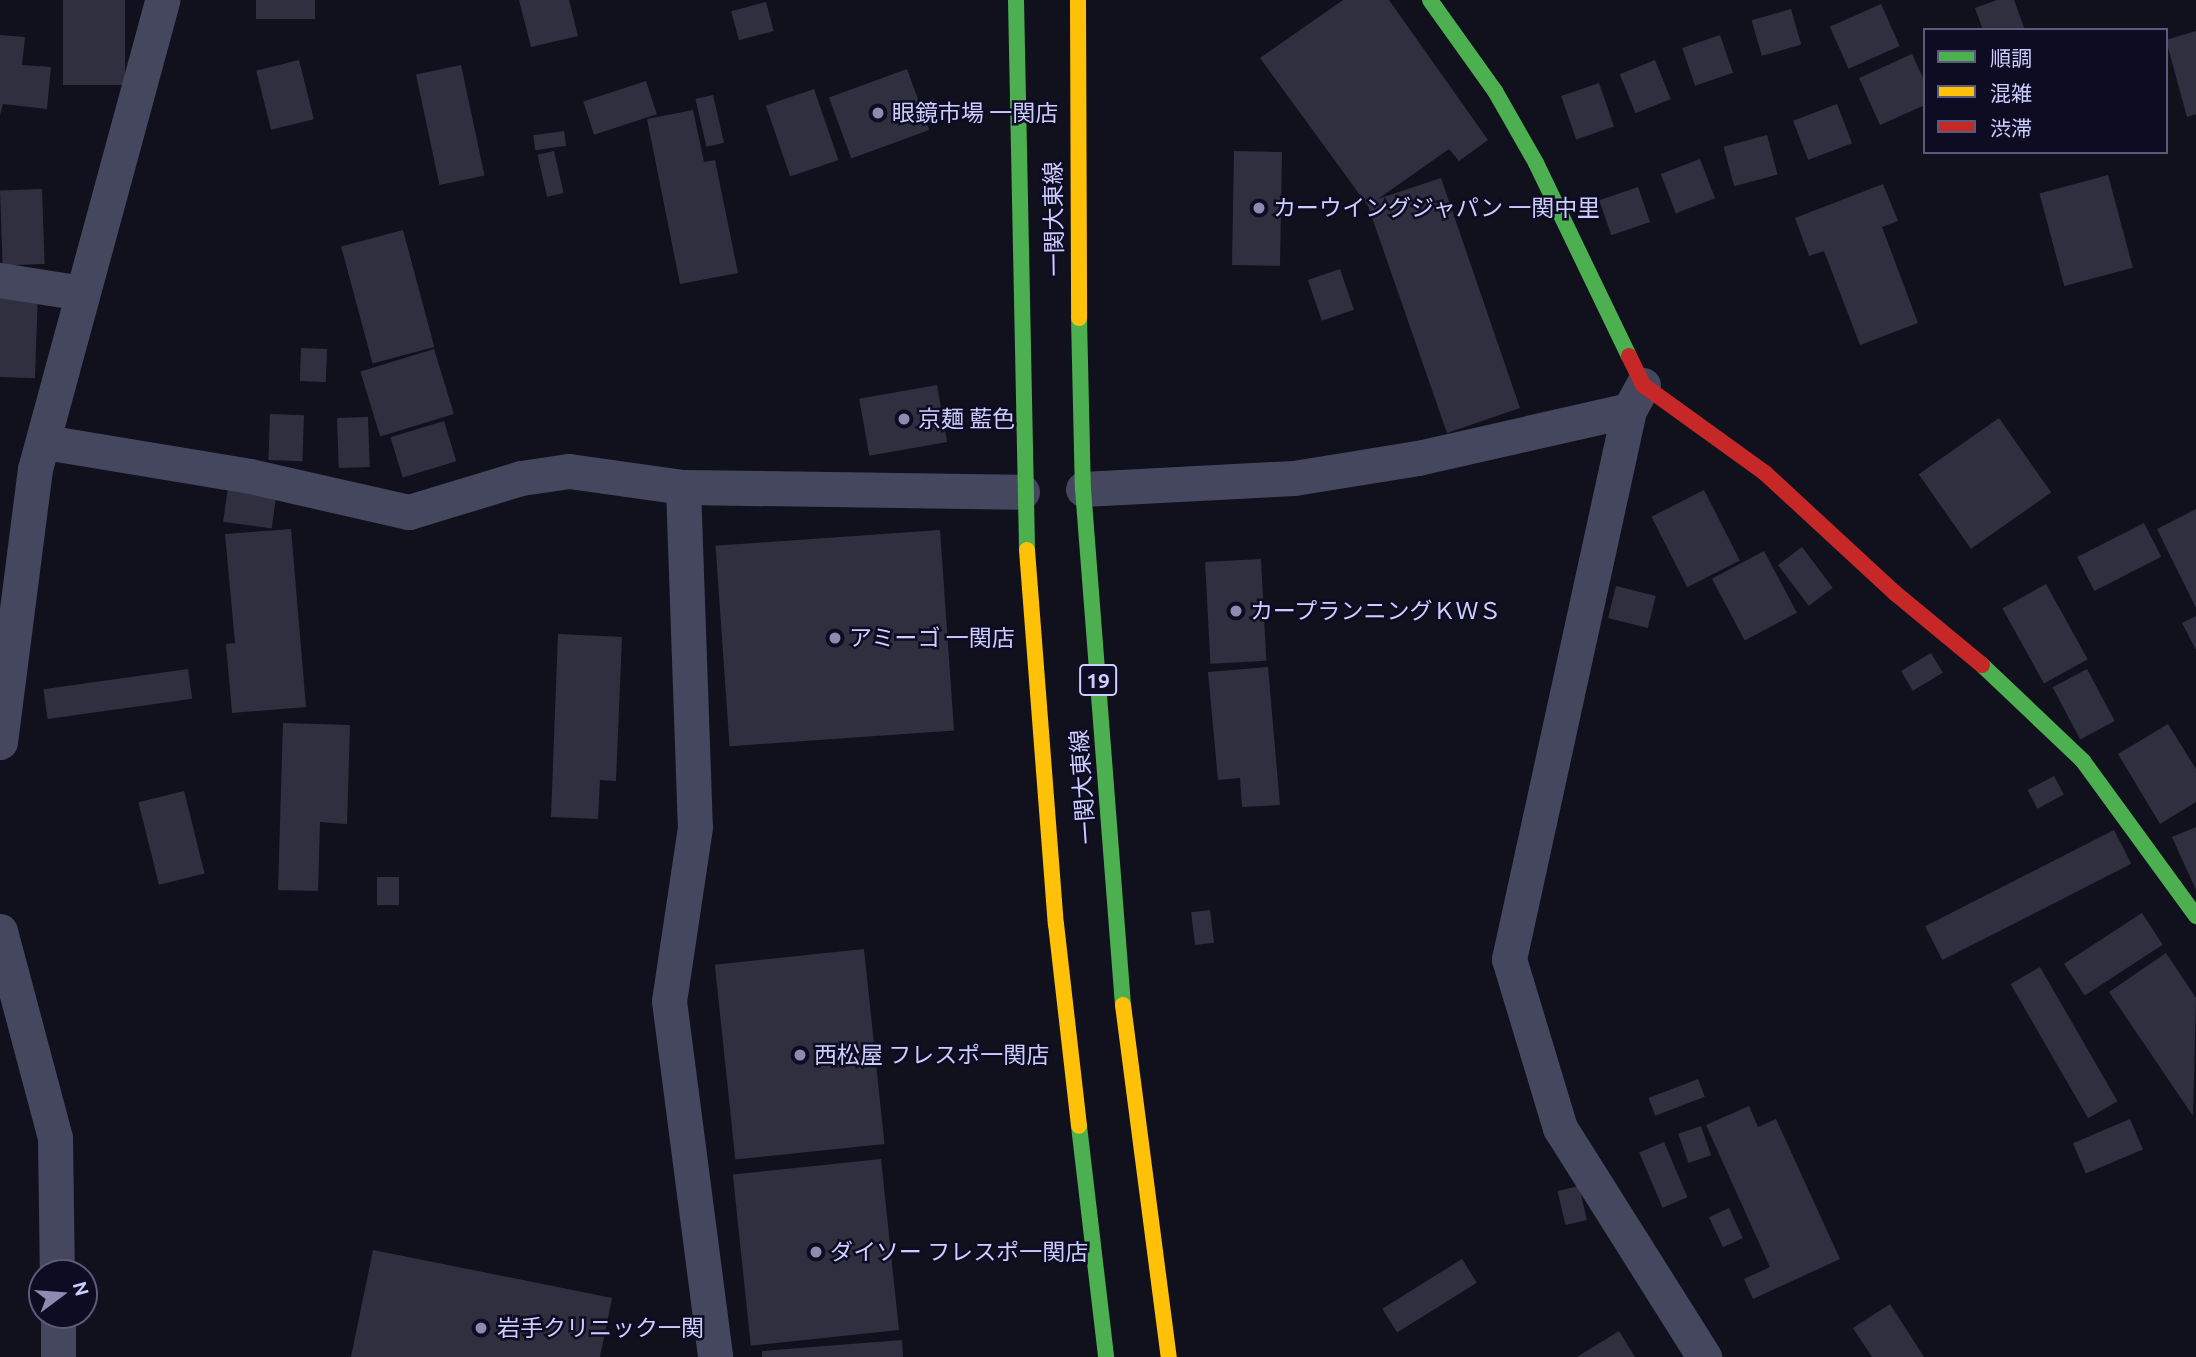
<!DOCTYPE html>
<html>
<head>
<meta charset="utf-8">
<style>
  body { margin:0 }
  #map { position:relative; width:2196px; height:1357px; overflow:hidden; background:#11111d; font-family:Ubuntu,"Noto Sans JP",sans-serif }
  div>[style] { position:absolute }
  .building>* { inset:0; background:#2f2f3f; transform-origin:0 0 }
  .street>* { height:35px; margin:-17.5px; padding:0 17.5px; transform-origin:17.5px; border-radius:17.5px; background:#45475e }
  .fast>* { height:16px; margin:-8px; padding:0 8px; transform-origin:8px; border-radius:8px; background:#4caf50 }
  .slow>* { height:16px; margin:-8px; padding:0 8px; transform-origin:8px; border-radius:8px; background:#ffc107 }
  .jam>* { height:16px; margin:-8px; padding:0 8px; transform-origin:8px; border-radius:8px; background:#c62828 }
  .dots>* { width:19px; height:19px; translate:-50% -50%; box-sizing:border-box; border:4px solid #0d0c22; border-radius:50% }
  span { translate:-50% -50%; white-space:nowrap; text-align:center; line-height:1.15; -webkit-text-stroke:5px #0d0c22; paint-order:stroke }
  .shield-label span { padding:2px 5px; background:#0d0c22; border:2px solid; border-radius:5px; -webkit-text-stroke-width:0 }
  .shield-label { font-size:21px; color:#cdceff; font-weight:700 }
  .poi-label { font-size:23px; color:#cdceff }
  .left { translate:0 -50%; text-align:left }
  .street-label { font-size:23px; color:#cdceff }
  .legend { position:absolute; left:1923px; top:28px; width:245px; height:126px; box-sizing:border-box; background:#0d0c22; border:2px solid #5a5a7a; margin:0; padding:9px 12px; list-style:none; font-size:21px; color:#cdceff }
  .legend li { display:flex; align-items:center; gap:14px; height:35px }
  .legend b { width:35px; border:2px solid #5a5a7a }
  .north { position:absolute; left:28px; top:1259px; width:70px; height:70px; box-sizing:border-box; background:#0d0c22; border:2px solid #5a5a7a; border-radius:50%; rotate:74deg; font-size:19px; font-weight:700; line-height:28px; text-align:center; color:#cdceff }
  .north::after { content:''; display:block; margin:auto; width:24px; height:32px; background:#8b8cb0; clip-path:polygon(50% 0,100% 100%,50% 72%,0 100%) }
</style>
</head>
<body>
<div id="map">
  <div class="building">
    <div style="left:63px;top:0;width:62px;height:85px"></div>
    <div style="left:256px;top:0;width:59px;height:19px"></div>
    <div style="clip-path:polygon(519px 0,569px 0,578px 36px,531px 47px)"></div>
    <div style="clip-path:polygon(1343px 0,1389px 0,1488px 140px,1459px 161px,1449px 149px,1378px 199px,1441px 178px,1520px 408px,1447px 433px,1368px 206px,1260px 58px)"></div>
    <div style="clip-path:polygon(1997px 0,2014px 0,2025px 30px,1983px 30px,1975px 8px)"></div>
    <div style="left:766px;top:2px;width:30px;height:36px;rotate:75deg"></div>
    <div style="left:1881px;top:4px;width:46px;height:56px;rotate:66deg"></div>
    <div style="left:1791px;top:9px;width:37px;height:41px;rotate:74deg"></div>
    <div style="clip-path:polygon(2196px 31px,2196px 114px,2187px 117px,2166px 40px)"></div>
    <div style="clip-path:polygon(0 35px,25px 37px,22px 65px,51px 67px,47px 109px,3px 104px,0 115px)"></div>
    <div style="left:1720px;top:35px;width:40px;height:40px;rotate:71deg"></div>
    <div style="clip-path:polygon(1912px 54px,1925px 82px,1925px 105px,1880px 125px,1859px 78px)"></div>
    <div style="left:299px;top:60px;width:61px;height:44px;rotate:76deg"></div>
    <div style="left:1655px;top:60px;width:42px;height:38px;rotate:68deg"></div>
    <div style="left:461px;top:65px;width:113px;height:46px;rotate:78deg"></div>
    <div style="left:907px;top:69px;width:65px;height:83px;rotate:70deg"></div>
    <div style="left:646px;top:81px;width:35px;height:66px;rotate:72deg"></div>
    <div style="left:1599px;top:83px;width:46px;height:40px;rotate:71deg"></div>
    <div style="left:814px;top:89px;width:75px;height:51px;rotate:71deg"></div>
    <div style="left:713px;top:95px;width:49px;height:18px;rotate:77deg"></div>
    <div style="left:1837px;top:104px;width:42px;height:47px;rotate:69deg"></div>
    <div style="clip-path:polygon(693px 110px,704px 162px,715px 160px,738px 273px,680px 284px,647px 119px)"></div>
    <div style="left:564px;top:131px;width:15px;height:31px;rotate:82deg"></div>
    <div style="left:1767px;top:135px;width:41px;height:45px;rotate:75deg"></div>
    <div style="left:554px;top:151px;width:43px;height:17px;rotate:77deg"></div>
    <div style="left:1234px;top:151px;width:48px;height:114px;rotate:1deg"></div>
    <div style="left:1700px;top:159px;width:42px;height:42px;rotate:69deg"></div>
    <div style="left:2108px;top:175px;width:96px;height:71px;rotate:75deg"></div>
    <div style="clip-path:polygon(1883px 184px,1898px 221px,1882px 227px,1918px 323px,1860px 345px,1824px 251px,1809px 256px,1795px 218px)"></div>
    <div style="left:1638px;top:187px;width:37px;height:41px;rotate:71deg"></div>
    <div style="left:42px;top:189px;width:75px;height:42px;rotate:88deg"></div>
    <div style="left:403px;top:230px;width:121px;height:64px;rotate:75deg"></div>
    <div style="left:1340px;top:269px;width:43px;height:34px;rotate:71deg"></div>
    <div style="left:0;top:290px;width:38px;height:87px;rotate:2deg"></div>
    <div style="left:301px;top:348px;width:26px;height:33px;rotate:2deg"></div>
    <div style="left:434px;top:349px;width:68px;height:77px;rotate:73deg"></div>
    <div style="left:937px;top:385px;width:58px;height:79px;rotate:80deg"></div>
    <div style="left:270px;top:414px;width:34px;height:46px;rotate:2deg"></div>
    <div style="left:368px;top:417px;width:50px;height:31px;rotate:88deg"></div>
    <div style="left:1999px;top:418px;width:91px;height:98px;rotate:55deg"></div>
    <div style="left:444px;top:421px;width:42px;height:56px;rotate:73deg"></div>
    <div style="left:228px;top:487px;width:49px;height:35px;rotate:8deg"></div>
    <div style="left:1704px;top:490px;width:79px;height:59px;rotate:63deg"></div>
    <div style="clip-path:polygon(2196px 509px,2196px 608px,2157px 529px)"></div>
    <div style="left:2144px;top:523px;width:38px;height:75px;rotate:63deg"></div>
    <div style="clip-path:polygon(291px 529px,306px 707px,232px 713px,226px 644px,235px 643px,225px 534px)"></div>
    <div style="left:940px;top:530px;width:201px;height:225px;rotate:86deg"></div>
    <div style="left:1802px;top:547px;width:51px;height:30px;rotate:53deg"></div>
    <div style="left:1764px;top:551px;width:70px;height:59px;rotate:62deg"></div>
    <div style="left:1261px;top:559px;width:102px;height:56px;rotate:87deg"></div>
    <div style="left:2046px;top:584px;width:86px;height:50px;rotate:61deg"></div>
    <div style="left:1616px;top:586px;width:41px;height:33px;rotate:14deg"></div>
    <div style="clip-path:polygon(2196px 616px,2196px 650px,2182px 623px)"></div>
    <div style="clip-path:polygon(558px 634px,622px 637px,616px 781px,600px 780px,598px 819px,551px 817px)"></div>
    <div style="left:1931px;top:653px;width:23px;height:35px;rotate:59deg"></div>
    <div style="clip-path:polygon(1268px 667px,1280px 805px,1242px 807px,1240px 778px,1218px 780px,1208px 672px)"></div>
    <div style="left:188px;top:669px;width:30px;height:146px;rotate:82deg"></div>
    <div style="left:2087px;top:669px;width:59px;height:39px;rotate:62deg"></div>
    <div style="clip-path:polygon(283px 723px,350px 725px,347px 824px,320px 822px,318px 891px,278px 890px)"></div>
    <div style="clip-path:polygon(2168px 724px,2196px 769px,2196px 802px,2160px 824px,2118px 754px)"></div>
    <div style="left:2054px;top:776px;width:21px;height:30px;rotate:62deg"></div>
    <div style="left:184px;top:791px;width:85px;height:47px;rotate:76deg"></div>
    <div style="clip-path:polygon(2196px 827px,2196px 890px,2172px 837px)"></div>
    <div style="left:2114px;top:830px;width:38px;height:212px;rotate:63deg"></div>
    <div style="left:377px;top:877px;width:22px;height:28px"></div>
    <div style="left:1210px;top:910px;width:33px;height:19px;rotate:83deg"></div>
    <div style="left:2142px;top:913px;width:38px;height:93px;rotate:57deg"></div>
    <div style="left:864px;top:949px;width:196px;height:150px;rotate:84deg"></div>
    <div style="clip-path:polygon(2166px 953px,2196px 998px,2193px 1116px,2109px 992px)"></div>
    <div style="left:2040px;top:967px;width:155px;height:34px;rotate:60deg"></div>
    <div style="left:1698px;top:1079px;width:19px;height:53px;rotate:69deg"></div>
    <div style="clip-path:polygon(1749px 1106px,1758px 1127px,1776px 1119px,1840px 1259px,1753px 1299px,1744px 1279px,1770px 1267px,1706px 1125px)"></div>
    <div style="left:2130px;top:1119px;width:33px;height:62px;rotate:67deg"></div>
    <div style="left:1701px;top:1126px;width:31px;height:24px;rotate:71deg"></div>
    <div style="left:1664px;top:1142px;width:60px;height:27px;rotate:67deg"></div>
    <div style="left:881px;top:1159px;width:172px;height:149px;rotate:84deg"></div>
    <div style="left:1579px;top:1186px;width:35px;height:22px;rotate:77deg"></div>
    <div style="left:1729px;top:1208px;width:33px;height:22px;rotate:65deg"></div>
    <div style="clip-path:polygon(373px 1250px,612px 1298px,600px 1357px,351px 1357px)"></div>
    <div style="left:1462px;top:1259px;width:28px;height:94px;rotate:58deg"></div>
    <div style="clip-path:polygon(1890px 1304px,1924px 1357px,1872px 1357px,1853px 1328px)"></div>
    <div style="clip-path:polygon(1619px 1331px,1635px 1357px,1577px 1357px)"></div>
    <div style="clip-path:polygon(902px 1340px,903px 1357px,762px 1357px,762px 1351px)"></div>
  </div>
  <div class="street">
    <div style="left:0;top:280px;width:83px;rotate:9deg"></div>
    <div style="left:1643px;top:385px;width:29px;rotate:119deg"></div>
    <div style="left:1629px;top:410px;width:562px;rotate:102.33deg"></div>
    <div style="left:1509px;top:959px;width:177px;rotate:73.2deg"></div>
    <div style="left:1560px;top:1128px;width:271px;rotate:57.8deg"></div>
    <div style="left:45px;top:442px;width:208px;rotate:9.4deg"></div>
    <div style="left:250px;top:476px;width:163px;rotate:12.8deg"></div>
    <div style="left:409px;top:512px;width:117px;rotate:-16.9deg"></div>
    <div style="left:521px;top:478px;width:49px;rotate:-8.3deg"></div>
    <div style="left:569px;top:471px;width:115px;rotate:8deg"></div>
    <div style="left:683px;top:487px;width:339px;rotate:0.8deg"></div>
    <div style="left:683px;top:487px;width:340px;rotate:88deg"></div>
    <div style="left:695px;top:827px;width:176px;rotate:98.5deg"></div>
    <div style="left:669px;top:1001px;width:359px;rotate:82.6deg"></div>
    <div style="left:1083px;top:489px;width:211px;rotate:-3deg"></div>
    <div style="left:1294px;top:478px;width:126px;rotate:-9.2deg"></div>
    <div style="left:1418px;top:458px;width:216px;rotate:-12.8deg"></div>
    <div style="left:0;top:742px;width:275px;rotate:-82.7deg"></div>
    <div style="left:35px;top:469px;width:486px;rotate:-74.8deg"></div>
    <div style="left:0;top:931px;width:214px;rotate:75.1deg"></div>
    <div style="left:55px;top:1138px;width:135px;rotate:89.2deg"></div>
    <div style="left:58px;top:1315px;width:42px;rotate:90deg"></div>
  </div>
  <div class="fast">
    <div style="left:1016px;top:0;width:550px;rotate:88.85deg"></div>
    <div style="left:1430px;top:0;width:112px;rotate:54.5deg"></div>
    <div style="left:1495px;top:91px;width:83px;rotate:60.3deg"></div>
    <div style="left:1536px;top:163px;width:214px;rotate:64.3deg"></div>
    <div style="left:1079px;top:318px;width:171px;rotate:88.7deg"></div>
    <div style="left:1083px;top:489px;width:518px;rotate:85.57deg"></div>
    <div style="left:1982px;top:665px;width:139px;rotate:43.5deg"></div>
    <div style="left:2083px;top:761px;width:192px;rotate:53.9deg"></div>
    <div style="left:1079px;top:1126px;width:233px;rotate:83.3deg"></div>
  </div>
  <div class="slow">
    <div style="left:1078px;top:0;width:318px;rotate:89.8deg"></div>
    <div style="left:1027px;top:550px;width:375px;rotate:85.6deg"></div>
    <div style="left:1056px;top:924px;width:203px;rotate:83.5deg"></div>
    <div style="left:1123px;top:1005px;width:355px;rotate:82.6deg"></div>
  </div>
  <div class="jam">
    <div style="left:1629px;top:356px;width:32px;rotate:64deg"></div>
    <div style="left:1643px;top:385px;width:150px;rotate:35.8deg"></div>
    <div style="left:1765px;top:473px;width:177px;rotate:42.7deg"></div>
    <div style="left:1895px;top:593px;width:113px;rotate:39.6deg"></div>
  </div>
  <div class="dots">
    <div style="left:878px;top:113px;background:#8b8cb0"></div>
    <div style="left:1259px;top:208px;background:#8b8cb0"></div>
    <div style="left:904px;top:419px;background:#8b8cb0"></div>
    <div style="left:1236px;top:611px;background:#8b8cb0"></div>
    <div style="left:835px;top:638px;background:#8b8cb0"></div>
    <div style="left:800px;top:1055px;background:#8b8cb0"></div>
    <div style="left:816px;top:1252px;background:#8b8cb0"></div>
    <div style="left:481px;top:1328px;background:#8b8cb0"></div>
  </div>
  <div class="shield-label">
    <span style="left:1098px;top:680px">19</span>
  </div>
  <div class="poi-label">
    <span class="left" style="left:892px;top:113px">眼鏡市場 一関店</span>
    <span class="left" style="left:1273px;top:208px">カーウイングジャパン 一関中里</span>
    <span class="left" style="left:918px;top:419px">京麺 藍色</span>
    <span class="left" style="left:1250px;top:611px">カープランニングＫＷＳ</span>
    <span class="left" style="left:849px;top:638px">アミーゴ 一関店</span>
    <span class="left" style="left:814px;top:1055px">西松屋 フレスポ一関店</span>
    <span class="left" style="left:830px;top:1252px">ダイソー フレスポ一関店</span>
    <span class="left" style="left:497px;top:1328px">岩手クリニック一関</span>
  </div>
  <div class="street-label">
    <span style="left:1054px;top:219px;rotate:-91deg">一関大東線</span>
    <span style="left:1083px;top:787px;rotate:-94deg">一関大東線</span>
  </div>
  <ul class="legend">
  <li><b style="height:9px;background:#4caf50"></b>順調</li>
  <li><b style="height:9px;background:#ffc107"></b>混雑</li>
  <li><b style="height:9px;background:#c62828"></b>渋滞</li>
  </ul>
  <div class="north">N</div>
</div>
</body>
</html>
